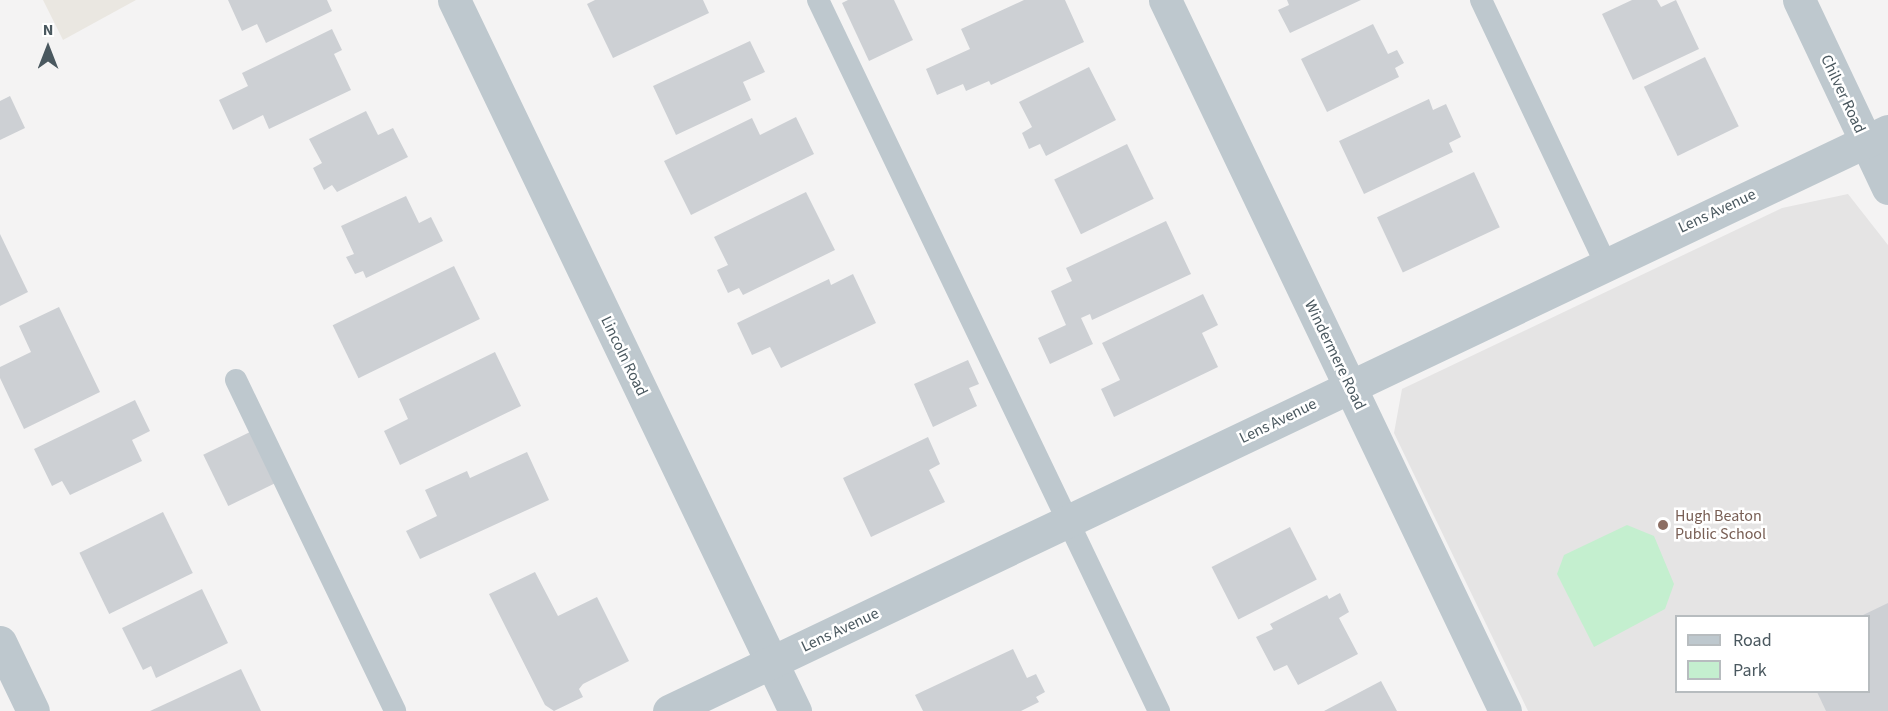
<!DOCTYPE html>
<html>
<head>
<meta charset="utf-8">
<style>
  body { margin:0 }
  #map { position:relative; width:1888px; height:711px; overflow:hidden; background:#f4f3f3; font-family:"Source Sans 3",sans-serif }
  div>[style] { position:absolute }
  .commercial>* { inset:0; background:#eae7e1 }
  .education>* { inset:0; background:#e5e4e4 }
  .green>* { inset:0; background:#c4efcf }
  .building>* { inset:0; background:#cdd0d4; transform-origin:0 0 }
  .lane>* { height:22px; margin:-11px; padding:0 11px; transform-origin:11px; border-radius:11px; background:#bec8ce }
  .street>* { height:33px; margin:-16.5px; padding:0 16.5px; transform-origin:16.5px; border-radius:16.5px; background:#bec8ce }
  .dots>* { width:16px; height:16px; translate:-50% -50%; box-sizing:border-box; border:3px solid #fff; border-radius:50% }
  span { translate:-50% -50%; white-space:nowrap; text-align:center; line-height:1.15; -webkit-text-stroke:5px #fff; paint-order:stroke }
  .street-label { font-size:16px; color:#4a585f }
  .education-label { font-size:16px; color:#785e54 }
  .left { translate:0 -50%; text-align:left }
  .legend { position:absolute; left:1675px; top:615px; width:195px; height:78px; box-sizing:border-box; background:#fff; border:2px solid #b7bcbf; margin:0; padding:8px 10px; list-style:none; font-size:18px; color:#4a585f }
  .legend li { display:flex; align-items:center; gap:12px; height:30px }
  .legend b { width:30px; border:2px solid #b7bcbf }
  .north { position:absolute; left:18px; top:18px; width:60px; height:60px; -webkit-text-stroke:4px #fff; paint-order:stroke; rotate:0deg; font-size:16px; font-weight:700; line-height:24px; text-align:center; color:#4a585f }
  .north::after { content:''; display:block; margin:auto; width:21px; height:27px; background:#4a585f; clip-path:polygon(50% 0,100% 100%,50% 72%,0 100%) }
</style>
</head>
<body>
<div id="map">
  <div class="commercial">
    <div style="clip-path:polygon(43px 0,136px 0,63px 40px)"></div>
  </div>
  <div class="education">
    <div style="clip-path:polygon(evenodd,1848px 194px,1888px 245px,1888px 711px,1528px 711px,1394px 433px,1402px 389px,1782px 208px,1848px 194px,1676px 616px,1868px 616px,1868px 692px,1676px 692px,1676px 616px)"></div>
  </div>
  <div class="green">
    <div style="clip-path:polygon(1627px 525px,1654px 536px,1674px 584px,1665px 609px,1594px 647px,1557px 574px,1564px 555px)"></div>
  </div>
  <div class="building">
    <div style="clip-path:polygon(228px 0,327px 0,332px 11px,266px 43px,257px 24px,242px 31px)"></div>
    <div style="clip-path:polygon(595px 0,703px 0,709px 13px,613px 58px,587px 4px)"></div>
    <div style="clip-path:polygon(848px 0,894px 0,913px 40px,869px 61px,842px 3px)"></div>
    <div style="clip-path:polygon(1024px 0,1065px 0,1084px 42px,991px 85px,989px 81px,966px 91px,963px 84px,937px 95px,926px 69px,970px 49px,961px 29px)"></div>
    <div style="clip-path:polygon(1287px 0,1361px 0,1290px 33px,1278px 10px,1289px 5px)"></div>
    <div style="clip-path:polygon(1632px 0,1657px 0,1661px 7px,1676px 0,1699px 49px,1633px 80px,1602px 14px)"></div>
    <div style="clip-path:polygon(1373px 24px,1388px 54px,1397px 50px,1404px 63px,1395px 68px,1399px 77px,1327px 112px,1301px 59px)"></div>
    <div style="clip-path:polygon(332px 29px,342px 50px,334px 54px,351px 90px,269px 129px,263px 115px,233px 130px,219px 100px,248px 86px,242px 73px)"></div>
    <div style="clip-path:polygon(750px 41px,765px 72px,743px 82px,751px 100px,676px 135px,653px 86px)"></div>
    <div style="left:1705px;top:57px;width:77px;height:68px;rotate:64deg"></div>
    <div style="clip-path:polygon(1089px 67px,1116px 120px,1046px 156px,1040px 144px,1029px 149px,1022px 133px,1032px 127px,1019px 102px)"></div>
    <div style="clip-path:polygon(10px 96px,25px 128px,0 140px,0 101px)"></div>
    <div style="clip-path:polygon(1429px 99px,1433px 110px,1446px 104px,1461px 137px,1449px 143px,1453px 152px,1364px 194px,1339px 141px)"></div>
    <div style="clip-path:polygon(366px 111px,378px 135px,393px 128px,408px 157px,337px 192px,332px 185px,324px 190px,313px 168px,322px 163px,309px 139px)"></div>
    <div style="clip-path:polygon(796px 117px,814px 154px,691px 215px,664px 161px,752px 118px,760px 135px)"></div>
    <div style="left:1127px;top:144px;width:61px;height:81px;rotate:64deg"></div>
    <div style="left:1474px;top:172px;width:61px;height:107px;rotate:65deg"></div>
    <div style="clip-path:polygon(806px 192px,835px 250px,743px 295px,739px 288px,728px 293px,717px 270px,728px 265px,714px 237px)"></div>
    <div style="clip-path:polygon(406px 196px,419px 223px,431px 217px,443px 241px,366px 278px,363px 271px,355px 274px,346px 257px,354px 254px,341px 226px)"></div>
    <div style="clip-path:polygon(1166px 221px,1191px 274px,1092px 320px,1090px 314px,1081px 318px,1093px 344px,1050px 364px,1038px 338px,1066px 325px,1051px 291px,1072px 281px,1066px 268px)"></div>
    <div style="clip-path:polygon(0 234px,28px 292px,0 306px)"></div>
    <div style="left:454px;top:266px;width:59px;height:135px;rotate:64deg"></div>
    <div style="clip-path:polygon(853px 274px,876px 323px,781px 368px,770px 347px,752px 355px,737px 323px,829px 279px,831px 285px)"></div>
    <div style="clip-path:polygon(1203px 294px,1218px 325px,1202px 333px,1218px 367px,1114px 417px,1101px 389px,1120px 380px,1102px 343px)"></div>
    <div style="clip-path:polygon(59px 307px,100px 392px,24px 429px,0 378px,0 367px,31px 352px,19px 326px)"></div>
    <div style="clip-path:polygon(495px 352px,521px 406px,400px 465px,384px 431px,408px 419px,399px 399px)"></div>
    <div style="clip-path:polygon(968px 360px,979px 384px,969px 388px,977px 406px,933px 427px,914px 384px)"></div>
    <div style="clip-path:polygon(135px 400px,150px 431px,132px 440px,142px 461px,70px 495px,62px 481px,52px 486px,34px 449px)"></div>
    <div style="left:250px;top:432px;width:57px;height:52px;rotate:64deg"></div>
    <div style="clip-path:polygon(928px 437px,940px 464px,929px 470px,945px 502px,871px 537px,843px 478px)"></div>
    <div style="clip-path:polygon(527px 452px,549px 500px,420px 559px,406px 531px,437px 516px,425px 490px,467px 471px,470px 478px)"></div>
    <div style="left:163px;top:512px;width:68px;height:93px;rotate:64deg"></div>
    <div style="left:1290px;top:527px;width:59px;height:88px;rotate:63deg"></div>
    <div style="clip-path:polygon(535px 572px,558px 616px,597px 597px,629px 661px,583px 684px,579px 689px,583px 697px,554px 711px,545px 705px,489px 594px)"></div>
    <div style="clip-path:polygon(202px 589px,228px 643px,156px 678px,151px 666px,143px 670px,122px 628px)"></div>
    <div style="clip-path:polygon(1340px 593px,1349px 612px,1339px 618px,1358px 654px,1298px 685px,1287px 665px,1274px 671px,1256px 637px,1273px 629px,1270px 624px,1327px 595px,1329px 599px)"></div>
    <div style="clip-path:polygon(1888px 603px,1888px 711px,1826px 711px,1817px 692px,1868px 692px,1868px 616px,1861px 616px)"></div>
    <div style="clip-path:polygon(1013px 649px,1027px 678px,1036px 674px,1045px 692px,1036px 697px,1039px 702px,1021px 711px,923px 711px,915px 695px)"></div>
    <div style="clip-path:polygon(241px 669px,261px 711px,150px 711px)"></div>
    <div style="clip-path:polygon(1381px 681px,1397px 711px,1324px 711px)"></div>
  </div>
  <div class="lane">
    <div style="left:818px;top:0;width:789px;rotate:64.38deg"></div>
    <div style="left:1481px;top:0;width:290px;rotate:64.7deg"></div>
    <div style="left:236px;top:380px;width:367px;rotate:64.3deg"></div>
  </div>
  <div class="street">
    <div style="left:454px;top:0;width:789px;rotate:64.38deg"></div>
    <div style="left:1165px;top:0;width:788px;rotate:64.44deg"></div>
    <div style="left:1799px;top:0;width:208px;rotate:64.7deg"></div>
    <div style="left:0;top:642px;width:76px;rotate:64.4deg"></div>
    <div style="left:669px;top:711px;width:1350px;rotate:-25.45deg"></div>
  </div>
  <div class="dots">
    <div style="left:1663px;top:525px;background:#8d6e63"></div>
  </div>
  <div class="street-label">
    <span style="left:1843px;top:94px;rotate:65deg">Chilver Road</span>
    <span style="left:1717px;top:211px;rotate:-25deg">Lens Avenue</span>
    <span style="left:1335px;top:355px;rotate:64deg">Windermere Road</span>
    <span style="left:624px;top:356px;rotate:64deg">Lincoln Road</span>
    <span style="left:1278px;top:421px;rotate:-26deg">Lens Avenue</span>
    <span style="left:840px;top:630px;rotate:-25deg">Lens Avenue</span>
  </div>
  <div class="education-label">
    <span class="left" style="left:1675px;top:525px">Hugh Beaton<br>Public School</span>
  </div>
  <ul class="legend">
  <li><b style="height:8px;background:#bec8ce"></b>Road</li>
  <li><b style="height:16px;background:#c4efcf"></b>Park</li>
  </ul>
  <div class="north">N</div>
</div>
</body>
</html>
